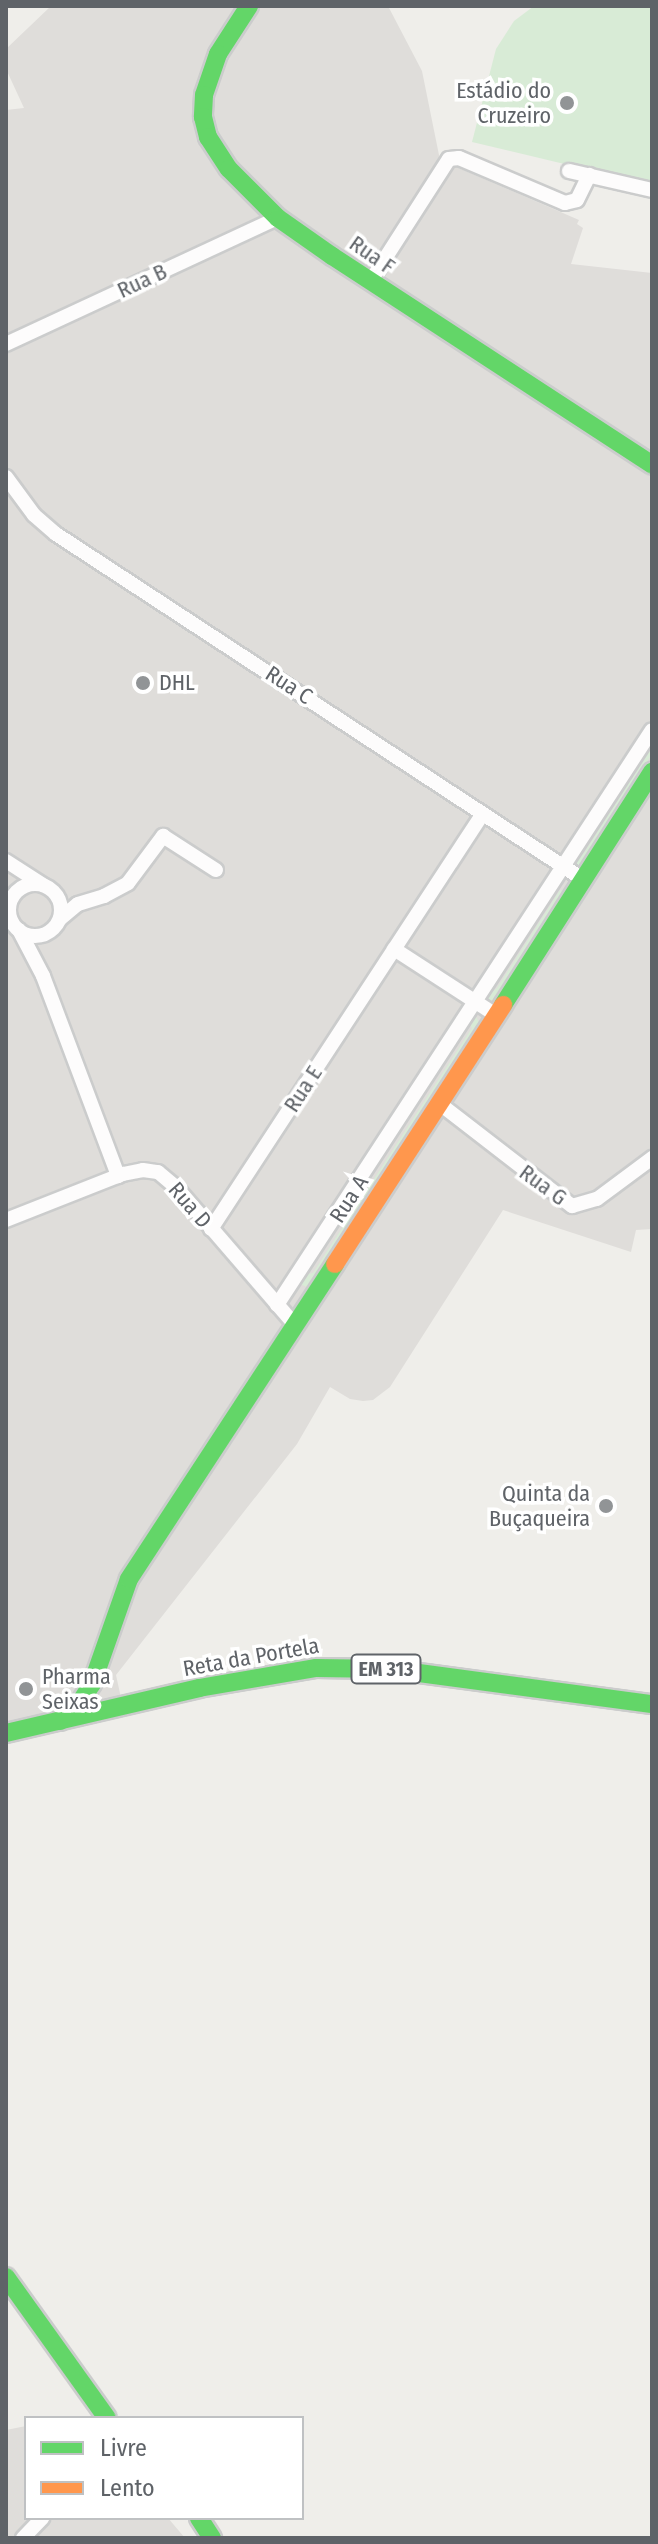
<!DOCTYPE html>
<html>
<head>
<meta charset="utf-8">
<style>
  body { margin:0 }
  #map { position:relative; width:658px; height:2544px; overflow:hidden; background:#efeeea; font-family:"Fira Sans Condensed",sans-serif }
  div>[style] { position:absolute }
  .industrial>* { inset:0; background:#dfddda }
  .green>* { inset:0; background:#d8ebd6 }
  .roads { filter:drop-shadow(2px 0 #cbcccc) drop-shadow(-2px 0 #cbcccc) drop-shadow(0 2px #cbcccc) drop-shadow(0 -2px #cbcccc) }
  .street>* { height:14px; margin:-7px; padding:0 7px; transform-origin:7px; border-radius:7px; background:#fdfcfc }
  .street>.ring { margin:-7px; padding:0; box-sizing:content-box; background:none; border:14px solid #fdfcfc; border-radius:50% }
  .fast>* { height:18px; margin:-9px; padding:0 9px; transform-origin:9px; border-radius:9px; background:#63d668 }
  .slow>* { height:18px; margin:-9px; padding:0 9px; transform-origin:9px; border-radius:9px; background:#ff974d }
  .dots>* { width:22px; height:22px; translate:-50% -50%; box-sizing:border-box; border:4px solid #fff; border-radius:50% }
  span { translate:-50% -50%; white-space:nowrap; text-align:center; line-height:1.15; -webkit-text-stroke:7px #fff; paint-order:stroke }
  .shield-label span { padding:2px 6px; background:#fff; border:2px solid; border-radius:6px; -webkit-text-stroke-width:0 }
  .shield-label { font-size:20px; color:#5f6368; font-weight:700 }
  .poi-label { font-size:22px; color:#5f6368 }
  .right { translate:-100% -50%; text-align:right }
  .left { translate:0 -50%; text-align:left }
  .street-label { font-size:22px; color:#5f6368 }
  .frame { position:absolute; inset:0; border:8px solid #5f6368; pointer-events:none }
  .legend { position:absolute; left:24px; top:2416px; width:280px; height:104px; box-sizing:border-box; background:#fff; border:2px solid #bfc1c3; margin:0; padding:10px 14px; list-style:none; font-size:24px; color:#5f6368 }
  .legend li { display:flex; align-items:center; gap:16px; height:40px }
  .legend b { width:40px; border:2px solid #bfc1c3 }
</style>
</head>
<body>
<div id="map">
  <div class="industrial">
    <div style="clip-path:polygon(51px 6px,388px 6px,422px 71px,440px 160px,579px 220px,577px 224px,583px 228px,571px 264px,652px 273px,652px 1229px,636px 1230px,631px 1252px,503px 1210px,390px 1387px,373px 1400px,363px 1401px,350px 1399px,330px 1387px,297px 1444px,116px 1675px,121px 1698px,6px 1725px,6px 110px,24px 108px,6px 69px,6px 49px)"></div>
    <div style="clip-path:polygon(26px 2426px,26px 2518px,168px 2518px,185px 2538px,6px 2538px,6px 2430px)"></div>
  </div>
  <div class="green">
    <div style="clip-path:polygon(534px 6px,652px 6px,652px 185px,472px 142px,496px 49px,514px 21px)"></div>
    <div style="clip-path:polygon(652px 747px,652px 754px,579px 868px,575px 867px,572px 864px,584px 853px)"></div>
    <div style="clip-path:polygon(560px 890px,563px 892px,494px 1003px,486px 1001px,484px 998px,497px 988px)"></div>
    <div style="clip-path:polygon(475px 1015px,480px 1024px,307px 1287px,302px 1285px,303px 1275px,313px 1273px,472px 1028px,469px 1024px)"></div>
  </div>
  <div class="roads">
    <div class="street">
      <div style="left:569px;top:171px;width:85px;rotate:12.9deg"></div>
      <div style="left:370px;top:282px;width:146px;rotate:-57.3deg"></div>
      <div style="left:449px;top:159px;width:10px;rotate:-6deg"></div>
      <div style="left:459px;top:158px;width:115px;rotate:23deg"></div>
      <div style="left:565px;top:203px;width:12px;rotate:-14deg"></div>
      <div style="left:577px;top:200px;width:28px;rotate:-64deg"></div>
      <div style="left:6px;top:344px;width:300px;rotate:-24.9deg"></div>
      <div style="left:6px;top:477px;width:47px;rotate:53.6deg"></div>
      <div style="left:34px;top:515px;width:29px;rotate:41deg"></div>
      <div style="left:56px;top:534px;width:631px;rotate:33.24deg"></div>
      <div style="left:6px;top:861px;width:44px;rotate:33deg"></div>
      <div class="ring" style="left:9px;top:884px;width:38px;height:38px"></div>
      <div style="left:60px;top:919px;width:23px;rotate:-40deg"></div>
      <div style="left:78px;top:904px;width:27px;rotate:-17deg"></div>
      <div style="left:104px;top:896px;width:27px;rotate:-28deg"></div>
      <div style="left:128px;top:883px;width:59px;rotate:-53.3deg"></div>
      <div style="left:163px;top:836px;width:63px;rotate:32.7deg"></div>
      <div style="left:19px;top:930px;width:52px;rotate:62.4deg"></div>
      <div style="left:43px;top:976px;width:214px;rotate:69.4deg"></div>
      <div style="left:394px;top:949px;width:121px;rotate:32.9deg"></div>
      <div style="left:440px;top:1104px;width:167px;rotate:37.7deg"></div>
      <div style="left:572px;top:1206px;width:26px;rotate:-16deg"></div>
      <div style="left:597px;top:1199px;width:69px;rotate:-36.7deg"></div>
      <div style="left:6px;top:1220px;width:126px;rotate:-21.5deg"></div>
      <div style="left:123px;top:1174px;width:20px;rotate:-11deg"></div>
      <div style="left:143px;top:1170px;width:15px;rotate:8deg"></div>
      <div style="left:158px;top:1172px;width:23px;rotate:40deg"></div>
      <div style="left:176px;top:1187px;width:182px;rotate:49.2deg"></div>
      <div style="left:211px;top:1229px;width:496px;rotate:-56.8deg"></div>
      <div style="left:277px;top:1305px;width:686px;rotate:-56.89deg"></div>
      <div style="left:23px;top:2538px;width:28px;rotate:-46deg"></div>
    </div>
    <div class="fast">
      <div style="left:249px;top:6px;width:57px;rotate:122.9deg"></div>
      <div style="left:218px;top:54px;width:43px;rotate:108.9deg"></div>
      <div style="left:204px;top:95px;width:22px;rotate:93deg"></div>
      <div style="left:203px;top:117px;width:21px;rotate:76deg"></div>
      <div style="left:208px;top:137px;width:38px;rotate:57deg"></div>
      <div style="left:229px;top:169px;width:69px;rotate:45deg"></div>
      <div style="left:278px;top:218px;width:66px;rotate:35.1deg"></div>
      <div style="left:332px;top:256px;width:382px;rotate:33.1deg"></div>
      <div style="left:503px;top:1005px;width:277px;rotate:-57.4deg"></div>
      <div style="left:60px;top:1721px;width:23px;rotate:-40deg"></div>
      <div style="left:78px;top:1706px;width:26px;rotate:-58deg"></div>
      <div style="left:92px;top:1684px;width:111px;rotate:-70.6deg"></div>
      <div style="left:129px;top:1579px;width:376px;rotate:-56.8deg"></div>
      <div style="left:6px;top:1733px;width:198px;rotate:-13.1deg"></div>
      <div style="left:199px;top:1688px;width:119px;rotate:-9.7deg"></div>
      <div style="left:316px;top:1668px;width:73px;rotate:0.8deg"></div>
      <div style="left:389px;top:1669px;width:265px;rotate:7.6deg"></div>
      <div style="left:6px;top:2277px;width:173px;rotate:54.4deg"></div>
      <div style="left:199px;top:2518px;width:24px;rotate:57deg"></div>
    </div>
    <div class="slow">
      <div style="left:335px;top:1264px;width:309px;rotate:-57deg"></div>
    </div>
  </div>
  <div class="dots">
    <div style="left:567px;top:103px;background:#919496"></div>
    <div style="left:143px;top:683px;background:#919496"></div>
    <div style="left:606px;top:1506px;background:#919496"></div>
    <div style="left:26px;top:1689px;background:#919496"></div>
  </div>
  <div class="shield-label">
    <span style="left:386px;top:1669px">EM 313</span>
  </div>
  <div class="poi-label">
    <span class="right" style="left:551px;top:103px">Estádio do<br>Cruzeiro</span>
    <span class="left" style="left:159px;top:683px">DHL</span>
    <span class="right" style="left:590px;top:1506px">Quinta da<br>Buçaqueira</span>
    <span class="left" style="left:42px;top:1689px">Pharma<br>Seixas</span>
  </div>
  <div class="street-label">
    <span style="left:372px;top:255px;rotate:35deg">Rua F</span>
    <span style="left:142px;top:281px;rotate:-25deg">Rua B</span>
    <span style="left:289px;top:685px;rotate:33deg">Rua C</span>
    <span style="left:303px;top:1089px;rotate:-57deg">Rua E</span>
    <span style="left:543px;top:1185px;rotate:36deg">Rua G</span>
    <span style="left:349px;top:1199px;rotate:-57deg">Rua A</span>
    <span style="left:190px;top:1205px;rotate:49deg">Rua D</span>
    <span style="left:251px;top:1657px;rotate:-10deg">Reta da Portela</span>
  </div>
  <div class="frame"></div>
  <ul class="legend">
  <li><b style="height:10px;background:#63d668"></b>Livre</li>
  <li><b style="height:10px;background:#ff974d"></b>Lento</li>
  </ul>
</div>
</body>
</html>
